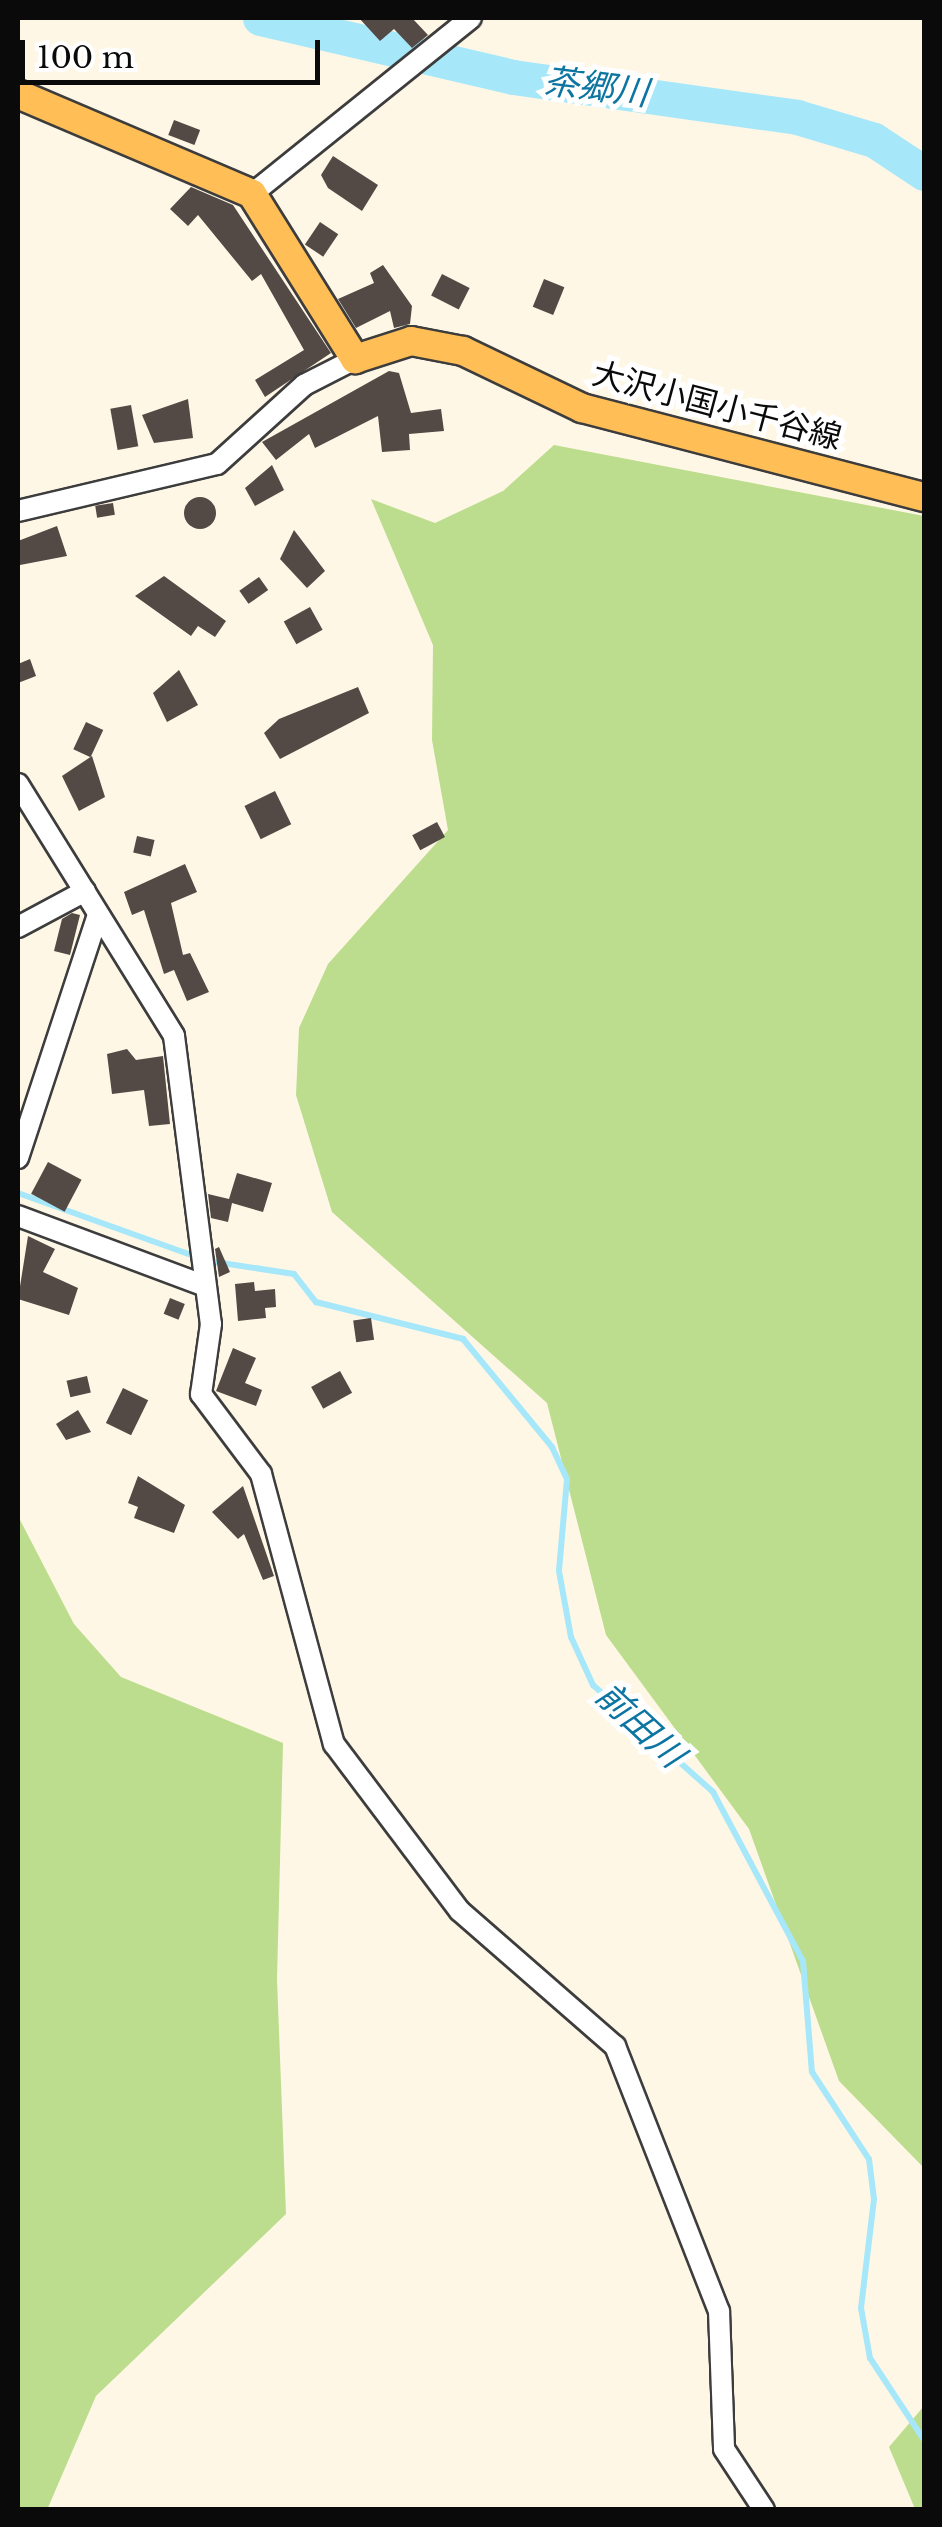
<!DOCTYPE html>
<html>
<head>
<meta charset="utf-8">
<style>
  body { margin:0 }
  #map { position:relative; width:942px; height:2527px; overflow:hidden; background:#fff7e6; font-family:"Libre Baskerville","Noto Sans JP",serif }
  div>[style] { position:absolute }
  .forest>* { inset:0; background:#bcdd8d }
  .stream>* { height:6px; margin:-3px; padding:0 3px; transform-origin:3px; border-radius:3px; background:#a7e7fa }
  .river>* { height:35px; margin:-17.5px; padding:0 17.5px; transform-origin:17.5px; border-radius:17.5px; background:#a7e7fa }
  .building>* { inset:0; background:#534945; transform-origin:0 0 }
  .round { border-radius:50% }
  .roads { filter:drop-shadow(2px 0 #3d3d3d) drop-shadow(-2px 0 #3d3d3d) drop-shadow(0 2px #3d3d3d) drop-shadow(0 -2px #3d3d3d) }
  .minor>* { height:20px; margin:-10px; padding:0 10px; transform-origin:10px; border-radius:10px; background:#fff }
  .major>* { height:28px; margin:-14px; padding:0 14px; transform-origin:14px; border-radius:14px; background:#ffbe56 }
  span { translate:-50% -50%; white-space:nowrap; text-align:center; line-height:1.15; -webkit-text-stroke:10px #fff; paint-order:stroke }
  .street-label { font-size:32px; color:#0a0a0a }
  .water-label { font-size:35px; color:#0d75a1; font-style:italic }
  .frame { position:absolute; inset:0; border:20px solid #0a0a0a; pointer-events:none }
  .scale { position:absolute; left:20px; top:40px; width:300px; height:45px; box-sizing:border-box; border:5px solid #0a0a0a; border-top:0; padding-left:12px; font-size:30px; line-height:35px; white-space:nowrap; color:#0a0a0a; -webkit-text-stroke:8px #fff; paint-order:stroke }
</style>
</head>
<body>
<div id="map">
  <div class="forest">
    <div style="clip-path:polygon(554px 445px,924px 516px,924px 2168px,839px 2081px,749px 1829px,606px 1635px,547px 1403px,332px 1212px,296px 1095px,299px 1028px,328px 964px,448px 830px,432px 740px,433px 645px,371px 499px,435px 523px,503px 491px)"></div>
    <div style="clip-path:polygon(18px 1516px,74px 1624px,121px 1677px,283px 1743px,277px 1979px,286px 2214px,96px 2396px,47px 2510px,18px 2509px)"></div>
    <div style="clip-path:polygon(924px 2406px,924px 2509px,915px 2509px,889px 2447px)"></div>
  </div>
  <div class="stream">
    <div style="left:18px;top:1193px;width:190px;rotate:19.7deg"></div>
    <div style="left:209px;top:1261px;width:86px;rotate:8.7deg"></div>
    <div style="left:294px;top:1274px;width:36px;rotate:52deg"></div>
    <div style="left:316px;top:1302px;width:152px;rotate:14.1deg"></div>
    <div style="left:463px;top:1339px;width:140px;rotate:50.5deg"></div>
    <div style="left:552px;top:1447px;width:35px;rotate:65deg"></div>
    <div style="left:567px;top:1479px;width:92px;rotate:95deg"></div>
    <div style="left:559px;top:1571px;width:67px;rotate:79.7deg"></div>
    <div style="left:571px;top:1637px;width:53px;rotate:65.4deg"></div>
    <div style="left:593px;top:1685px;width:161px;rotate:41.7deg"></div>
    <div style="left:713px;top:1792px;width:191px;rotate:62deg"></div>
    <div style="left:803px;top:1961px;width:111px;rotate:85.4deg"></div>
    <div style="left:812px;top:2072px;width:104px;rotate:56.8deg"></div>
    <div style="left:869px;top:2159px;width:40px;rotate:82.9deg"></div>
    <div style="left:874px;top:2199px;width:110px;rotate:96.8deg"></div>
    <div style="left:861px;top:2308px;width:51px;rotate:79.8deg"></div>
    <div style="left:870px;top:2358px;width:98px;rotate:56.6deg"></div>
  </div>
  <div class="river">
    <div style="left:260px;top:18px;width:260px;rotate:13.1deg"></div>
    <div style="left:513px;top:77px;width:287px;rotate:8deg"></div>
    <div style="left:797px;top:117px;width:80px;rotate:16.6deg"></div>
    <div style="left:874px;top:140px;width:60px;rotate:33.4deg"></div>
  </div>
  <div class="building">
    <div style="clip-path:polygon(359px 18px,412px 18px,428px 35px,412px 48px,394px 29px,380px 41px)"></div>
    <div style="left:174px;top:120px;width:28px;height:16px;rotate:21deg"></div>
    <div style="clip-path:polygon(333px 156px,378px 185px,362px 211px,328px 188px,321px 175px)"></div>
    <div style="clip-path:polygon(191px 187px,233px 205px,331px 353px,265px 397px,255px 380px,304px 350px,261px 274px,252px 281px,198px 215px,188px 226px,170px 209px)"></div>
    <div style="left:320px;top:222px;width:22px;height:27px;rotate:34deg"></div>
    <div style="clip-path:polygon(383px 265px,412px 306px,410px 324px,394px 328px,390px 311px,356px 328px,338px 299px,374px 283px,370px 273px)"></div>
    <div style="left:442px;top:274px;width:31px;height:24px;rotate:27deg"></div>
    <div style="left:544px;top:279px;width:22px;height:30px;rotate:22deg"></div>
    <div style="clip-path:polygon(389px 371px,399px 373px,411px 413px,441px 409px,444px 431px,409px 434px,410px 450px,382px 452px,378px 416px,315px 448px,309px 434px,276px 460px,262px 442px)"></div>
    <div style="clip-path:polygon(188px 399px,193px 438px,154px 443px,142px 415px)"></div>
    <div style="left:131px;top:405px;width:42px;height:21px;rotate:80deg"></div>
    <div style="clip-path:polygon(272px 465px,284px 490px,255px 506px,245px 488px)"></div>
    <div class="round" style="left:184px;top:497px;width:32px;height:32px"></div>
    <div style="left:113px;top:503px;width:12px;height:18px;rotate:81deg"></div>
    <div style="clip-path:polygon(57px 526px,67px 556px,20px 565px,18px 541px)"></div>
    <div style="clip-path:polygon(294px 530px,325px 571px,307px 588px,280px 559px)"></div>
    <div style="clip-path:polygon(164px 576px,226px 621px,215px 637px,198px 626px,191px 636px,135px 596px)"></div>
    <div style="left:259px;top:577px;width:16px;height:24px;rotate:55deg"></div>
    <div style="left:310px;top:607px;width:26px;height:30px;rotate:61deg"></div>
    <div style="clip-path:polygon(30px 659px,36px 676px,18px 683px,18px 664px)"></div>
    <div style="clip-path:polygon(179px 670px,198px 705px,167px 722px,153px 693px)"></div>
    <div style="clip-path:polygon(358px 687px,369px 713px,280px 759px,264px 733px,279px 719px)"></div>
    <div style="left:86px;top:722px;width:19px;height:30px;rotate:25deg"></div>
    <div style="clip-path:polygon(92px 756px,105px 797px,79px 811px,62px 776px)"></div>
    <div style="left:275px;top:791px;width:37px;height:34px;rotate:64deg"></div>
    <div style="left:437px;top:822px;width:17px;height:28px;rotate:62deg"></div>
    <div style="left:137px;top:836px;width:18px;height:17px;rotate:13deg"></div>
    <div style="clip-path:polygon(185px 864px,197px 892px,171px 903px,183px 955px,190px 953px,209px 992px,187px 1001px,174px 970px,164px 974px,144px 910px,132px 915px,124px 892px)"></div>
    <div style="clip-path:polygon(72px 913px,80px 915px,70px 955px,54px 951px,62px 919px)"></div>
    <div style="clip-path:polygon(127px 1049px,136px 1060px,163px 1056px,170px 1124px,149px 1126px,144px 1090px,112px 1094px,107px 1054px)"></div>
    <div style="left:48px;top:1162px;width:38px;height:36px;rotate:28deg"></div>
    <div style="clip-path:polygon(237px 1173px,272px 1183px,263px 1212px,232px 1203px,228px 1222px,211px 1218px,208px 1194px,229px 1199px)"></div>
    <div style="clip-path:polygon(28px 1236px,55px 1249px,43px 1272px,78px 1288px,69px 1315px,18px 1299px)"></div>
    <div style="clip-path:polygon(219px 1247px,230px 1272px,219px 1277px,215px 1249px)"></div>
    <div style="clip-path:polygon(254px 1282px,255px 1291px,275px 1289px,276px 1307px,265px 1308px,266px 1318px,238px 1321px,235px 1284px)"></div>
    <div style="left:170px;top:1298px;width:16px;height:17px;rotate:22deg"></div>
    <div style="left:371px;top:1318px;width:22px;height:18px;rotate:82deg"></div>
    <div style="clip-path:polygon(233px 1348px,256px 1358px,245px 1383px,262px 1390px,256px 1406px,216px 1391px)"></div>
    <div style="left:340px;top:1371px;width:25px;height:33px;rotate:61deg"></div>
    <div style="left:87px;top:1376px;width:17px;height:21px;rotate:77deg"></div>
    <div style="left:123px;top:1388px;width:28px;height:39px;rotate:26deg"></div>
    <div style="clip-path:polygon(78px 1410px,91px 1432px,66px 1440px,56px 1424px)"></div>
    <div style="clip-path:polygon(138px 1476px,185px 1505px,174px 1533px,134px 1518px,138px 1507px,128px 1503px)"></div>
    <div style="clip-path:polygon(243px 1486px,274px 1576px,263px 1580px,244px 1534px,238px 1539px,212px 1512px)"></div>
  </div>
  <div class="roads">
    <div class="minor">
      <div style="left:252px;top:194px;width:281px;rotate:-38.8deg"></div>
      <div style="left:18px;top:511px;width:204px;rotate:-13.3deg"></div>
      <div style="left:217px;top:464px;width:118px;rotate:-42.2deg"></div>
      <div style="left:304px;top:385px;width:57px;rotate:-27deg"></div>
      <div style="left:18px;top:784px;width:296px;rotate:58.2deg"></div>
      <div style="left:174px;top:1036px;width:290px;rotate:82.7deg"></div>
      <div style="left:211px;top:1324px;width:71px;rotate:98.1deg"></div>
      <div style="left:201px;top:1394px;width:100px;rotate:53.1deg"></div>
      <div style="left:261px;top:1474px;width:280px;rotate:74.9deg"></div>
      <div style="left:334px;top:1744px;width:209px;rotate:53deg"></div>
      <div style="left:460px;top:1911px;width:206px;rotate:41.1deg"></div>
      <div style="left:615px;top:2046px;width:285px;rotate:68.6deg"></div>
      <div style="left:719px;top:2311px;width:138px;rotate:87.9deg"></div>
      <div style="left:724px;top:2449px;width:73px;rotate:56.7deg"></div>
      <div style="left:18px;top:927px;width:76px;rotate:-28.2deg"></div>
      <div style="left:18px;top:1158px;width:256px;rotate:-71.8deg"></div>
      <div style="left:18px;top:1216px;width:194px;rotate:20.5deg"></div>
    </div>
    <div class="major">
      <div style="left:18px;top:94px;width:254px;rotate:23.1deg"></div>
      <div style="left:252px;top:194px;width:195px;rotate:58deg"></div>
      <div style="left:355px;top:359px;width:59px;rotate:-17.8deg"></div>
      <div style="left:411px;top:341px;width:53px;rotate:10.9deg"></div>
      <div style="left:463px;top:351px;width:132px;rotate:25.6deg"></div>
      <div style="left:582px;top:408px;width:353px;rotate:14.6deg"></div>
    </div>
  </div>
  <div class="street-label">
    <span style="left:717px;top:406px;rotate:15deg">大沢小国小千谷線</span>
  </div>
  <div class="water-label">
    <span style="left:596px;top:87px;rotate:7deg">茶郷川</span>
    <span style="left:640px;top:1725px;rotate:43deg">前田川</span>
  </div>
  <div class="frame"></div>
  <div class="scale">100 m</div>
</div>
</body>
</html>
